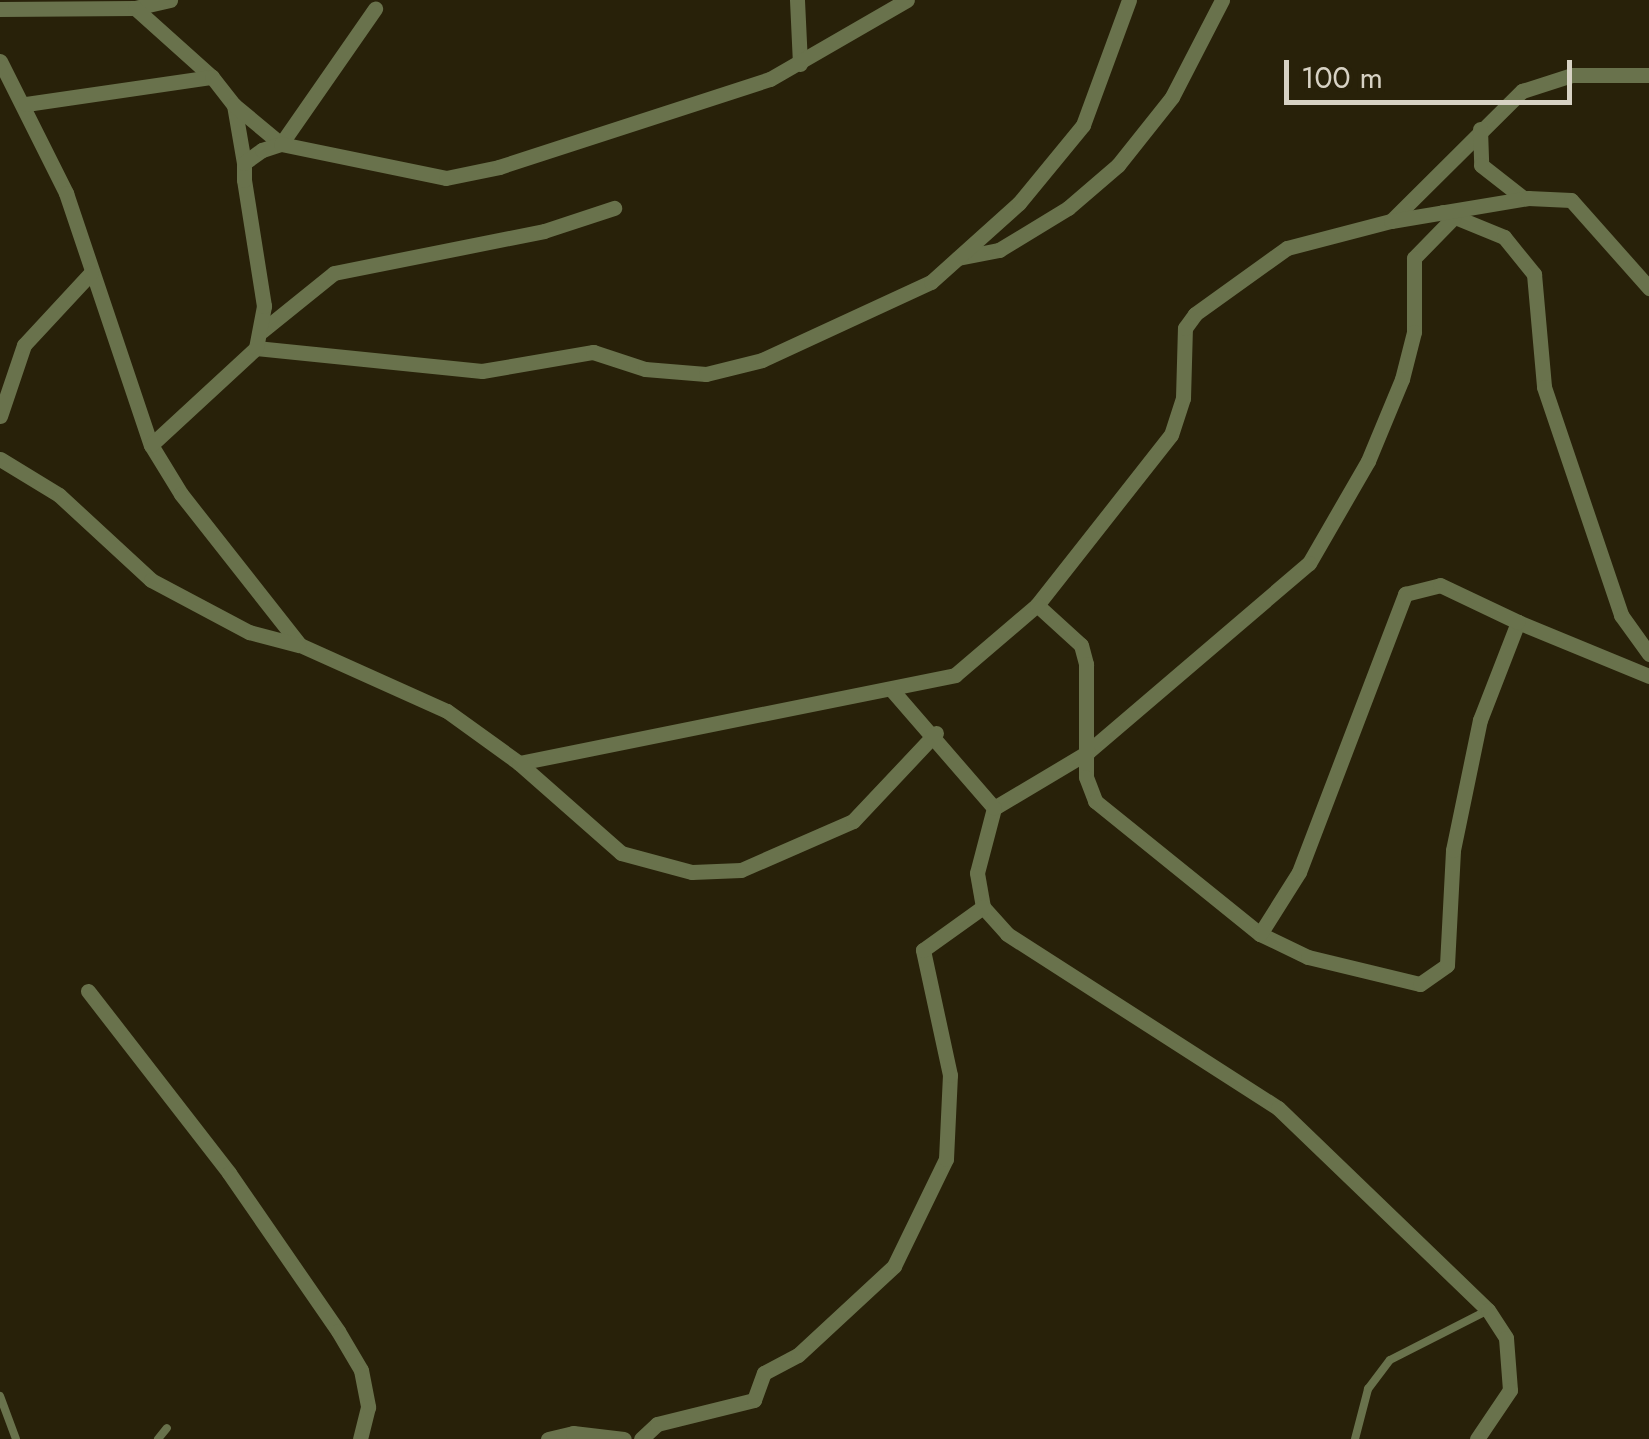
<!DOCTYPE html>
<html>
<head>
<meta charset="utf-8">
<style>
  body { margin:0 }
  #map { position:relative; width:1649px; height:1439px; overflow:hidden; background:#282109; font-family:Jost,sans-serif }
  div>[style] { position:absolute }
  .lane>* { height:8px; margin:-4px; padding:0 4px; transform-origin:4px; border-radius:4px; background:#69724c }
  .street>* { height:15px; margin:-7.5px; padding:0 7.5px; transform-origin:7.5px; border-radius:7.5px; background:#69724c }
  span { translate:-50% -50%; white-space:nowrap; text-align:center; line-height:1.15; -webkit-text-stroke:9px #282109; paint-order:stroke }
  .scale { position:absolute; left:1284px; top:60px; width:288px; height:45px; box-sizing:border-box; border:5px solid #d7d2c4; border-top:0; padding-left:12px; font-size:30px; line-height:35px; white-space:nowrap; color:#d7d2c4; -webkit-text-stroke:8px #282109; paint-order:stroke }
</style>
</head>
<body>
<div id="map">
  <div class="lane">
    <div style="left:0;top:1396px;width:46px;rotate:69.6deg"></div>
    <div style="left:158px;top:1439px;width:14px;rotate:-51deg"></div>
    <div style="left:1355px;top:1439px;width:52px;rotate:-75.4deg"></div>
    <div style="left:1368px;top:1389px;width:36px;rotate:-53deg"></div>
    <div style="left:1390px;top:1360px;width:110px;rotate:-27deg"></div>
  </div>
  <div class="street">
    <div style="left:797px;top:0;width:64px;rotate:87.3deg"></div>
    <div style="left:135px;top:8px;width:36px;rotate:-13deg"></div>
    <div style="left:0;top:9px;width:135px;rotate:-0.4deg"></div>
    <div style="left:135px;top:8px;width:103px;rotate:41.9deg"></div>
    <div style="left:0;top:61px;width:148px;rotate:63.4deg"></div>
    <div style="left:66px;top:193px;width:266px;rotate:71.4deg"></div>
    <div style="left:151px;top:445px;width:57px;rotate:58.5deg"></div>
    <div style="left:181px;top:494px;width:192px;rotate:51.8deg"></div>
    <div style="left:300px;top:645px;width:161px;rotate:24.2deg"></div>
    <div style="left:447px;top:711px;width:89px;rotate:35.8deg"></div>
    <div style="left:519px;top:763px;width:445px;rotate:-11.4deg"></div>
    <div style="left:955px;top:675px;width:108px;rotate:-40.5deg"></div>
    <div style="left:1037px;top:605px;width:216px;rotate:-51.8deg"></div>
    <div style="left:1171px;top:435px;width:39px;rotate:-72deg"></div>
    <div style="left:1183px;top:398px;width:70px;rotate:-88.4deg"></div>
    <div style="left:1185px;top:328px;width:17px;rotate:-54deg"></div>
    <div style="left:1195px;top:314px;width:113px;rotate:-35.7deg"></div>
    <div style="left:1287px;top:248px;width:107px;rotate:-14.6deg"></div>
    <div style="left:1391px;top:221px;width:185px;rotate:-44.8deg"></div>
    <div style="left:1522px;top:91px;width:52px;rotate:-17.7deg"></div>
    <div style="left:1572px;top:75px;width:77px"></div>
    <div style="left:26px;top:104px;width:188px;rotate:-8.3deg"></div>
    <div style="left:212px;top:77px;width:36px;rotate:52deg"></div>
    <div style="left:234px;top:105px;width:59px;rotate:80.2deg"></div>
    <div style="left:234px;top:105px;width:61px;rotate:39.7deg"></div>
    <div style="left:281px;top:144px;width:165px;rotate:-55.2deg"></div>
    <div style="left:1480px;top:129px;width:36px;rotate:88deg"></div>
    <div style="left:1481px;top:165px;width:52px;rotate:38deg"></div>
    <div style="left:1443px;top:212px;width:66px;rotate:22.3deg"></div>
    <div style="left:1504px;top:237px;width:48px;rotate:51deg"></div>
    <div style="left:1534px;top:274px;width:113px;rotate:84.9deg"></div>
    <div style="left:1544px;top:387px;width:241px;rotate:71.3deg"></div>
    <div style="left:1621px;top:615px;width:48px;rotate:54.3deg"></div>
    <div style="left:1454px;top:217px;width:57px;rotate:134.3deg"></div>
    <div style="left:1414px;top:258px;width:74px;rotate:90deg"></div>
    <div style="left:1414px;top:332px;width:49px;rotate:104.3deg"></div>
    <div style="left:1402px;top:379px;width:89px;rotate:112.5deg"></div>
    <div style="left:1368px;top:461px;width:118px;rotate:120deg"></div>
    <div style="left:1309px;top:563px;width:291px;rotate:139.5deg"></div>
    <div style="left:1088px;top:752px;width:109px;rotate:149.2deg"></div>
    <div style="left:994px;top:808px;width:67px;rotate:104.7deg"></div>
    <div style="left:977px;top:873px;width:35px;rotate:80deg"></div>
    <div style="left:983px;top:907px;width:36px;rotate:48deg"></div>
    <div style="left:1007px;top:934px;width:322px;rotate:32.7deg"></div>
    <div style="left:1278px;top:1108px;width:291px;rotate:43.9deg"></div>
    <div style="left:1488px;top:1310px;width:33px;rotate:57deg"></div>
    <div style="left:1506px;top:1338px;width:52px;rotate:85.6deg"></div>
    <div style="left:1510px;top:1390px;width:59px;rotate:124deg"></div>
    <div style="left:1391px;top:221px;width:139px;rotate:-9.5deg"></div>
    <div style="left:1528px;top:198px;width:43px;rotate:2.7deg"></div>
    <div style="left:1571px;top:200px;width:118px;rotate:48.4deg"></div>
    <div style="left:958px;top:258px;width:42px;rotate:-11deg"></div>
    <div style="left:999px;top:250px;width:81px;rotate:-31.3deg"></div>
    <div style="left:1068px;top:208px;width:66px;rotate:-40.7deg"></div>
    <div style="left:1118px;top:165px;width:87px;rotate:-51.5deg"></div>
    <div style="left:1172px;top:97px;width:109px;rotate:-62.7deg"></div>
    <div style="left:262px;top:331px;width:92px;rotate:-38.9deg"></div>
    <div style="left:334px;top:273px;width:214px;rotate:-11.3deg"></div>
    <div style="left:544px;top:231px;width:74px;rotate:-18.2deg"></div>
    <div style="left:256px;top:348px;width:227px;rotate:5.8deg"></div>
    <div style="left:482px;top:371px;width:113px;rotate:-9.7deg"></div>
    <div style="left:593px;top:352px;width:55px;rotate:18.1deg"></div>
    <div style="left:645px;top:369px;width:61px;rotate:4.7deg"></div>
    <div style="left:706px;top:374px;width:58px;rotate:-14deg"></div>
    <div style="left:762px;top:360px;width:186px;rotate:-24.8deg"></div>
    <div style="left:931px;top:282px;width:118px;rotate:-41.9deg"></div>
    <div style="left:1019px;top:203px;width:101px;rotate:-50.6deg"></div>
    <div style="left:1083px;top:125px;width:133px;rotate:-69.8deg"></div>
    <div style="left:0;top:416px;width:75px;rotate:-71.3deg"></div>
    <div style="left:24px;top:345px;width:98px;rotate:-47.1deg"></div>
    <div style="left:151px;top:445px;width:143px;rotate:-42.7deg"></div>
    <div style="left:256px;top:348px;width:43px;rotate:-79.2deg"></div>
    <div style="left:264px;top:306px;width:128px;rotate:-99deg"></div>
    <div style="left:244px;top:180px;width:17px;rotate:-90deg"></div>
    <div style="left:244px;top:163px;width:22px;rotate:-36deg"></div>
    <div style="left:262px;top:150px;width:20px;rotate:-18deg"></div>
    <div style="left:281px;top:144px;width:168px;rotate:11.6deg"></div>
    <div style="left:446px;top:178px;width:54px;rotate:-11.7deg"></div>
    <div style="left:499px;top:167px;width:285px;rotate:-18deg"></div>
    <div style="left:770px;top:79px;width:158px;rotate:-30deg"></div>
    <div style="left:0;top:459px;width:69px;rotate:31.4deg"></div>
    <div style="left:59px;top:495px;width:125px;rotate:42.7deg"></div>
    <div style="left:151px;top:580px;width:111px;rotate:28deg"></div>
    <div style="left:249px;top:632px;width:51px;rotate:14.9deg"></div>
    <div style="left:1037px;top:605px;width:59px;rotate:42.3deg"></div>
    <div style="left:1081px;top:645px;width:20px;rotate:75deg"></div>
    <div style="left:1086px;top:664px;width:113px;rotate:90deg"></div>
    <div style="left:1086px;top:777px;width:26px;rotate:69deg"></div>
    <div style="left:1095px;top:801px;width:212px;rotate:38.9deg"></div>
    <div style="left:1260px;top:934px;width:53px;rotate:25.6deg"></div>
    <div style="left:1308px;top:957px;width:115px;rotate:13.6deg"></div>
    <div style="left:1420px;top:984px;width:33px;rotate:-35deg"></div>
    <div style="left:1447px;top:965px;width:115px;rotate:-87deg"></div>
    <div style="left:1453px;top:850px;width:133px;rotate:-78.3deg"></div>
    <div style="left:1480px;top:720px;width:105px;rotate:-68.8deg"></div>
    <div style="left:1518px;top:622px;width:142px;rotate:22.4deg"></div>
    <div style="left:891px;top:689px;width:157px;rotate:49.1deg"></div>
    <div style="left:519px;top:763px;width:136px;rotate:41.4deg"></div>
    <div style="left:621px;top:853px;width:73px;rotate:15deg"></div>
    <div style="left:692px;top:872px;width:49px;rotate:-2.3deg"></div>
    <div style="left:741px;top:870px;width:122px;rotate:-23.6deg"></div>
    <div style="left:853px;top:821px;width:121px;rotate:-46.7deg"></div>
    <div style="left:1260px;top:934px;width:73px;rotate:-57.8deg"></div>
    <div style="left:1299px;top:872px;width:298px;rotate:-69.1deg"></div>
    <div style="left:1405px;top:594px;width:36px;rotate:-14deg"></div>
    <div style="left:1440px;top:585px;width:86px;rotate:25.4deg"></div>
    <div style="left:88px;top:991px;width:230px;rotate:52.2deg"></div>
    <div style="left:229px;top:1173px;width:192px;rotate:55.4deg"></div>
    <div style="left:338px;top:1331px;width:45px;rotate:59.5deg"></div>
    <div style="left:361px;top:1370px;width:38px;rotate:79deg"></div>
    <div style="left:368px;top:1407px;width:33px;rotate:104deg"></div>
    <div style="left:548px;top:1439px;width:26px;rotate:-13deg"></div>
    <div style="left:573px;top:1433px;width:51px;rotate:6.7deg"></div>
    <div style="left:641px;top:1439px;width:22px;rotate:-43deg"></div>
    <div style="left:657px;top:1424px;width:100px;rotate:-13.9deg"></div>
    <div style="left:754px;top:1400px;width:29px;rotate:-70deg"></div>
    <div style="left:764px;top:1373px;width:38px;rotate:-28deg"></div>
    <div style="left:798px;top:1355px;width:131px;rotate:-42.8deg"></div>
    <div style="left:894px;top:1266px;width:119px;rotate:-64.1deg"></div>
    <div style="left:946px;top:1159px;width:84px;rotate:-87.3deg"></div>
    <div style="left:950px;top:1075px;width:128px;rotate:-102.2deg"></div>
    <div style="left:923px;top:950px;width:74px;rotate:-35.6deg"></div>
  </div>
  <div class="scale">100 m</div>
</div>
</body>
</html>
